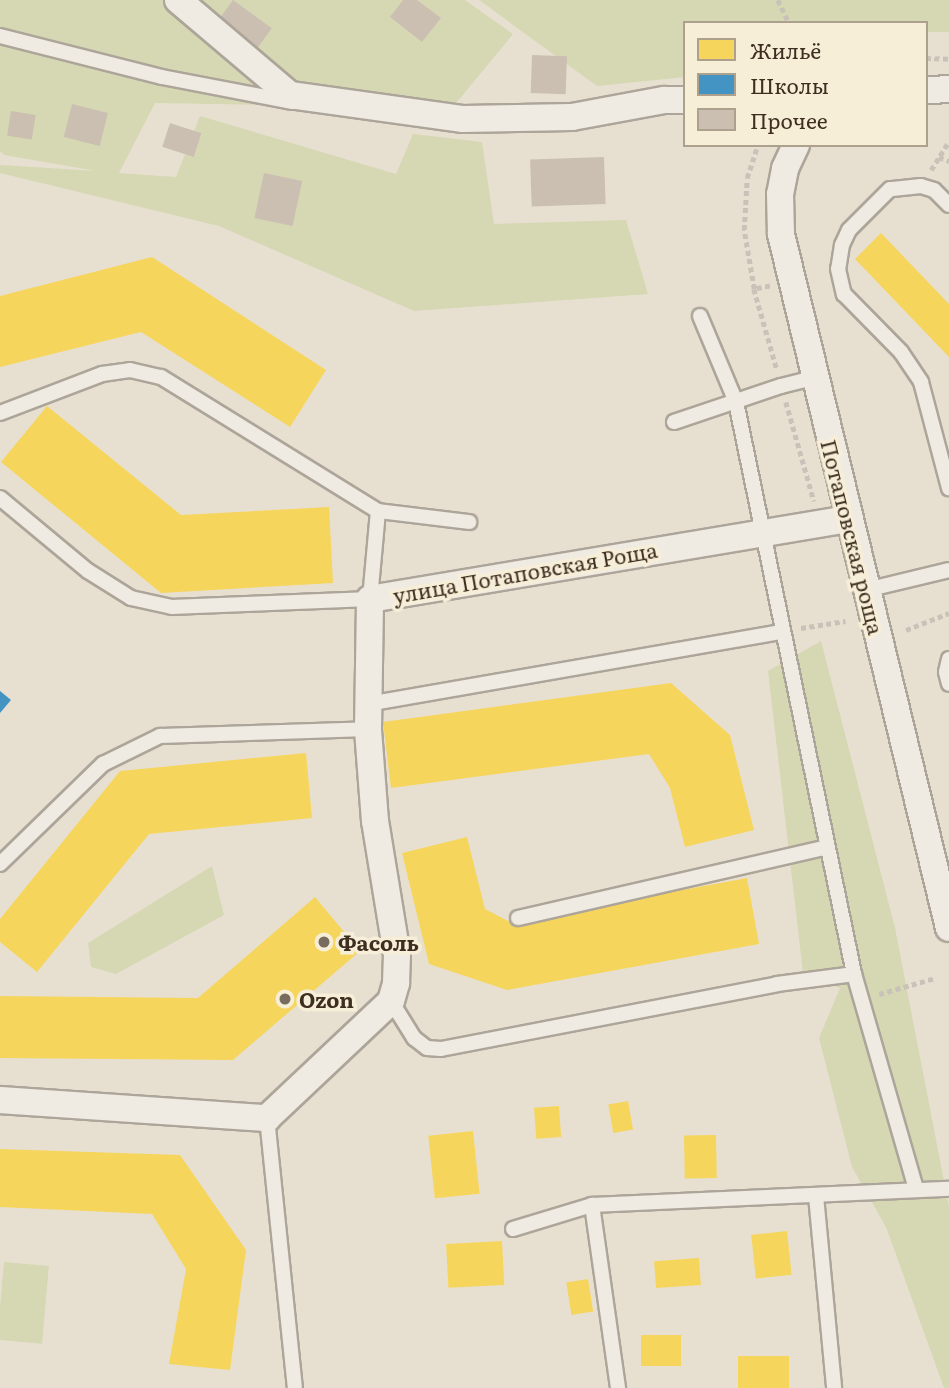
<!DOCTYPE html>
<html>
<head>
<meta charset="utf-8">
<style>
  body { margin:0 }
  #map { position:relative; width:949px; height:1388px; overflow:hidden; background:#e7e0d1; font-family:Literata,serif }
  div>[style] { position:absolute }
  .green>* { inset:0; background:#d6d7b3; transform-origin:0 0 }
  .homes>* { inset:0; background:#f6d55c; transform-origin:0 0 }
  .schools>* { inset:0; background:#4393c3 }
  .building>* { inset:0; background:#cbbfb2; transform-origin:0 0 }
  .path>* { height:4.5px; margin-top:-2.25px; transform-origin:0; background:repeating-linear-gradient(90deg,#c8c2b9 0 5px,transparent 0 8.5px) }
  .roads { filter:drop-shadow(2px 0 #ada599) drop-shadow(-2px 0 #ada599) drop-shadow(0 2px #ada599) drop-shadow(0 -2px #ada599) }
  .lane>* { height:14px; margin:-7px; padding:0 7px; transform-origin:7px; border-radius:7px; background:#efebe3 }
  .street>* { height:26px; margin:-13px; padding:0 13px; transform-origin:13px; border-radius:13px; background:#efebe3 }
  .dots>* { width:19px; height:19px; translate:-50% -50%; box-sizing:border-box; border:4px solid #f7eed8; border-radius:50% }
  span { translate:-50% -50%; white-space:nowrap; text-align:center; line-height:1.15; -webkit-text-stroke:7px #f7eed8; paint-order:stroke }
  .street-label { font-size:21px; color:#3d2e20 }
  .poi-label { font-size:21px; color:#3d2e20; font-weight:700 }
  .left { translate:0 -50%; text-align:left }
  .legend { position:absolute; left:683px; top:21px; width:245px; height:126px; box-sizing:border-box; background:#f7eed8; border:2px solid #ada18e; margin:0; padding:9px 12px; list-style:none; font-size:21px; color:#3d2e20 }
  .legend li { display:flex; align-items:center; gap:14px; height:35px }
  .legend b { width:35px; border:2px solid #ada18e }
</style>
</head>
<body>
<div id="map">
  <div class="green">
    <div style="clip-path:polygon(0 0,465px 0,513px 34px,452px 108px,155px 103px,119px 173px,176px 177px,200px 116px,396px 174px,413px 134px,482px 142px,494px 224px,626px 220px,648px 294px,414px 311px,219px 226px,0 173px,0 165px,96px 171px,4px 155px,0 151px)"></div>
    <div style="clip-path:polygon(479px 0,949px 0,949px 32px,926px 32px,926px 23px,685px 23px,685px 77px,597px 86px)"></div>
    <div style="clip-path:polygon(821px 641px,895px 928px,949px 1207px,949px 1388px,944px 1388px,886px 1227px,852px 1167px,819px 1038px,840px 988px,803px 973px,768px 671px)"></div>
    <div style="clip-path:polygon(212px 866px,224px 915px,116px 974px,91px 967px,88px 943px)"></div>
    <div style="left:4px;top:1262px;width:45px;height:78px;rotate:5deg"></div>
  </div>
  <div class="homes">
    <div style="clip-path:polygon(881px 233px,949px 304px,949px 357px,855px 259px)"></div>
    <div style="clip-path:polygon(152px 257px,326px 370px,290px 427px,141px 332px,0 367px,0 296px)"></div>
    <div style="clip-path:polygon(47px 406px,181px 515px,329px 507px,333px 583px,161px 593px,1px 462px)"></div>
    <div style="clip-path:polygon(671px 683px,730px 735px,754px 830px,685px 847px,670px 788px,649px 754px,391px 788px,383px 722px)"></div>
    <div style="clip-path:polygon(306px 753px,312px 818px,149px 834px,37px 972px,0 942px,0 919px,120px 771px)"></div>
    <div style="clip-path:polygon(467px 837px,485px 909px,510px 922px,747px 878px,759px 944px,507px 990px,429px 964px,402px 853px)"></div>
    <div style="clip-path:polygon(315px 897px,360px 951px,233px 1060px,0 1058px,0 996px,198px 998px)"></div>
    <div style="left:628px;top:1101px;width:29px;height:20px;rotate:80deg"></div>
    <div style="left:559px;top:1106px;width:31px;height:25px;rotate:86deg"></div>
    <div style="left:473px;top:1131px;width:63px;height:45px;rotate:84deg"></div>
    <div style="left:716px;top:1135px;width:43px;height:32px;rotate:89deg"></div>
    <div style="clip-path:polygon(0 1149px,180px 1155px,246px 1250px,230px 1370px,169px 1364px,186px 1269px,152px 1214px,0 1207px)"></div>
    <div style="left:787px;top:1231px;width:44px;height:36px;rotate:84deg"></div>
    <div style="left:502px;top:1241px;width:44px;height:56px;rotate:87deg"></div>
    <div style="left:699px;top:1258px;width:27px;height:45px;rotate:86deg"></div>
    <div style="left:588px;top:1279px;width:33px;height:22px;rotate:81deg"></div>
    <div style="left:641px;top:1335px;width:40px;height:31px"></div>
    <div style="left:789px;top:1356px;width:32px;height:51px;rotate:90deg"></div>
  </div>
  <div class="schools">
    <div style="clip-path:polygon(0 691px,11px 700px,0 713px)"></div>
  </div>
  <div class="building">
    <div style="left:233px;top:0;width:48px;height:35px;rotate:36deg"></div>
    <div style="clip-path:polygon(403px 0,417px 0,441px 18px,422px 42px,390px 17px)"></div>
    <div style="left:532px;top:55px;width:35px;height:38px;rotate:2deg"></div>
    <div style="left:72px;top:104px;width:37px;height:34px;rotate:14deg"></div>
    <div style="left:11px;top:111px;width:25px;height:25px;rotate:9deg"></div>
    <div style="left:170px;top:123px;width:33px;height:25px;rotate:18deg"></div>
    <div style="left:604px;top:157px;width:47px;height:74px;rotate:88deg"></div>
    <div style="left:264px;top:173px;width:39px;height:46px;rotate:12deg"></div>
  </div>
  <div class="path">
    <div style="left:778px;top:0;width:25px;rotate:64deg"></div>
    <div style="left:926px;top:58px;width:23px;rotate:2deg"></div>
    <div style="left:939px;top:157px;width:11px;rotate:22deg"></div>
    <div style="left:931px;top:170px;width:34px;rotate:-58deg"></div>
    <div style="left:770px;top:286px;width:16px;rotate:169deg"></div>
    <div style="left:754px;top:289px;width:84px;rotate:74.1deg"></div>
    <div style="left:754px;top:289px;width:60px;rotate:-99.6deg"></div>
    <div style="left:744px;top:230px;width:52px;rotate:-86.7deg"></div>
    <div style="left:747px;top:178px;width:35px;rotate:-72deg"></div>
    <div style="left:786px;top:402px;width:103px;rotate:74.2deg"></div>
    <div style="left:801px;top:628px;width:45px;rotate:-9deg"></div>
    <div style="left:906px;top:630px;width:46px;rotate:-21.6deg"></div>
    <div style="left:879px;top:994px;width:58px;rotate:-15.9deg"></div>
  </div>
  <div class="roads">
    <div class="lane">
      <div style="left:0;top:36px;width:167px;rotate:14.2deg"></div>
      <div style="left:162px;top:77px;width:132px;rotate:10.9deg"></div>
      <div style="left:949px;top:205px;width:21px;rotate:-135deg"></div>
      <div style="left:934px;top:190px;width:14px;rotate:-163deg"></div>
      <div style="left:921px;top:186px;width:31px;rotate:174deg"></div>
      <div style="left:890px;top:189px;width:58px;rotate:135deg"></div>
      <div style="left:849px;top:230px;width:17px;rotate:115deg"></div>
      <div style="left:842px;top:245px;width:24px;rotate:99deg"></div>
      <div style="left:838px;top:269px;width:26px;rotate:77deg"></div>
      <div style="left:844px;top:294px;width:81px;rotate:45.5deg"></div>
      <div style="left:901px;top:352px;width:36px;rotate:56deg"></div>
      <div style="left:921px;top:382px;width:110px;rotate:75.2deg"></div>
      <div style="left:700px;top:316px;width:93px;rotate:67.3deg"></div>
      <div style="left:736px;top:402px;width:584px;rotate:78.34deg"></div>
      <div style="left:854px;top:974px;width:224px;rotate:73.9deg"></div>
      <div style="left:0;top:413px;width:109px;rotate:-20.9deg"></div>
      <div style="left:102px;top:374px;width:28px;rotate:-8deg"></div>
      <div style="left:130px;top:370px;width:32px;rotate:13deg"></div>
      <div style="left:161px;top:377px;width:255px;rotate:31.7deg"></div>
      <div style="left:378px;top:511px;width:92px;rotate:6.9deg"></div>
      <div style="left:674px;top:422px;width:113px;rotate:-18.6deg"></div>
      <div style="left:781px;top:386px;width:34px;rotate:-14deg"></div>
      <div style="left:0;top:498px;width:114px;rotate:39.7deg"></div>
      <div style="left:88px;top:571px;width:51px;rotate:32.1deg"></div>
      <div style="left:131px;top:598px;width:42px;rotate:12.4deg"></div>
      <div style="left:172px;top:607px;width:198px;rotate:-2.3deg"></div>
      <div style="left:370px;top:599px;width:88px;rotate:-84.8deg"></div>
      <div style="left:866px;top:590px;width:85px;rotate:-13.5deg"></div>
      <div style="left:949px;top:659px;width:13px;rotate:103deg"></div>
      <div style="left:946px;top:672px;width:12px;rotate:76deg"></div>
      <div style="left:368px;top:704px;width:420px;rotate:-9.9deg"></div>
      <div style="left:0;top:864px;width:144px;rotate:-44.2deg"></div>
      <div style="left:103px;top:764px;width:64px;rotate:-26.2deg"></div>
      <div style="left:160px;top:736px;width:208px;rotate:-1.9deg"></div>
      <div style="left:518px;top:918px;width:317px;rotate:-12.9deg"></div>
      <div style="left:391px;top:1001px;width:44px;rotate:58.1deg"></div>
      <div style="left:414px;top:1038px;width:16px;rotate:38deg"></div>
      <div style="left:427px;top:1048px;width:14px;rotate:4deg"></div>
      <div style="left:441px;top:1049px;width:342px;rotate:-10.9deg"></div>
      <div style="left:777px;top:984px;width:78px;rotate:-7.4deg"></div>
      <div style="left:267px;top:1118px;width:271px;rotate:84.1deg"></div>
      <div style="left:816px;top:1196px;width:193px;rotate:84.6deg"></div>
      <div style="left:592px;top:1205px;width:185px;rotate:81.9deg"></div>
      <div style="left:513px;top:1229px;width:83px;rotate:-16.9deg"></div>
      <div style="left:592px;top:1205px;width:357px;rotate:-2.6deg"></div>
    </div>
    <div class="street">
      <div style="left:178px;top:0;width:147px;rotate:40.3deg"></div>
      <div style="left:290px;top:95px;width:175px;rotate:7.9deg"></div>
      <div style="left:463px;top:119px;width:109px;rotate:-1.1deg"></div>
      <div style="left:572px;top:117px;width:94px;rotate:-10.5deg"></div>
      <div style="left:664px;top:100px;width:21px"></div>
      <div style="left:926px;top:90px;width:23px;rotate:-2deg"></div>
      <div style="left:796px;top:145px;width:26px;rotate:115deg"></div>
      <div style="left:785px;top:169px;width:25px;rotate:101deg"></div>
      <div style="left:780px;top:194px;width:40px;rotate:88.6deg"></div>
      <div style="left:781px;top:234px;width:714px;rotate:76.39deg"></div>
      <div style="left:0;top:1100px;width:268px;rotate:3.9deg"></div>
      <div style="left:267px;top:1118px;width:170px;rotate:-43.3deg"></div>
      <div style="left:391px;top:1001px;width:19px;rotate:-74deg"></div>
      <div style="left:396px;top:983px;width:28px;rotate:-88deg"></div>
      <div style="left:397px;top:955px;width:136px;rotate:-99.3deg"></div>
      <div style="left:375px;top:821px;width:92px;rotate:-94.4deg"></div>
      <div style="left:368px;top:729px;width:130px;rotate:-89.1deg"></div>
      <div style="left:370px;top:599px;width:486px;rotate:-9.5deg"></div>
    </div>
  </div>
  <div class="dots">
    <div style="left:324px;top:942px;background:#786c5e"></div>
    <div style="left:285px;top:999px;background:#786c5e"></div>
  </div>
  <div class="street-label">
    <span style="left:853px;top:537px;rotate:76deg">Потаповская роща</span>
    <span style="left:525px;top:572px;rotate:-10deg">улица Потаповская Роща</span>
  </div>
  <div class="poi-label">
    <span class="left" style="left:338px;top:942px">Фасоль</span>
    <span class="left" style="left:299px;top:999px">Ozon</span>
  </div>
  <ul class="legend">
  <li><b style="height:19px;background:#f6d55c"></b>Жильё</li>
  <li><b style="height:19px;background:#4393c3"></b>Школы</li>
  <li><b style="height:19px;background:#cbbfb2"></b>Прочее</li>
  </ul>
</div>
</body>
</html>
